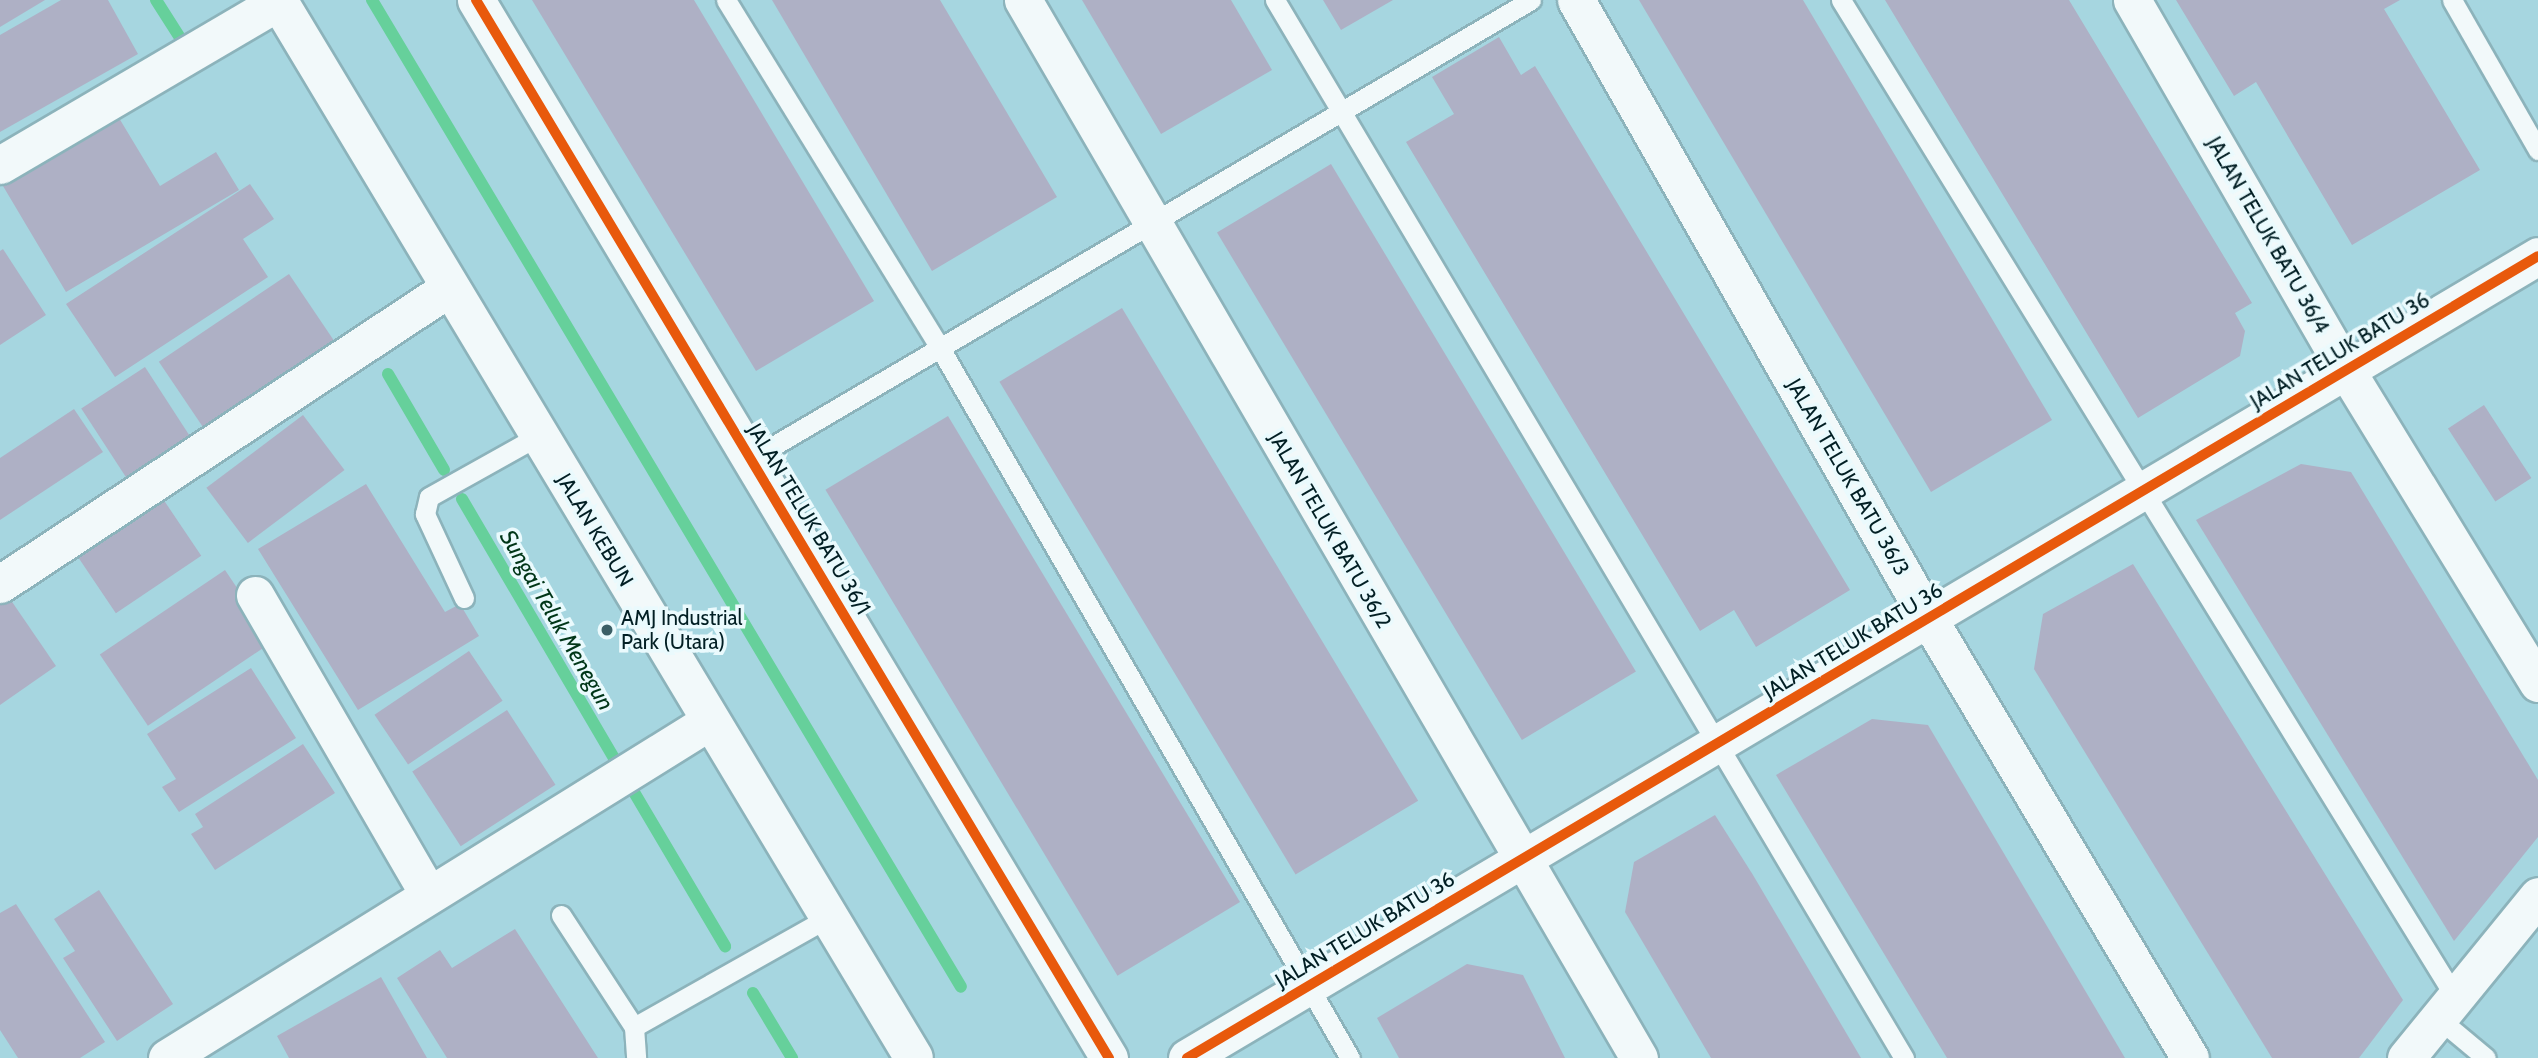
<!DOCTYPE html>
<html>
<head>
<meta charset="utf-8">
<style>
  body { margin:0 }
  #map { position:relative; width:2538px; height:1058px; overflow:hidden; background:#a6d6e0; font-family:Cabin,sans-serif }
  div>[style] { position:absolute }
  .stream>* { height:12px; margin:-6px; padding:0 6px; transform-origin:6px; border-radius:6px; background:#66d09b }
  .building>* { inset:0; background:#aeb0c5; transform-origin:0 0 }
  .roads { filter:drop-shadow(2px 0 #8cb3bb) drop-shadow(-2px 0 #8cb3bb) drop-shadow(0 2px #8cb3bb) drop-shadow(0 -2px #8cb3bb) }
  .service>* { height:19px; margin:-9.5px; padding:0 9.5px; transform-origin:9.5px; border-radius:9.5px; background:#f2f9fa }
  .minor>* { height:37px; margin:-18.5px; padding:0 18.5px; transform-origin:18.5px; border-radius:18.5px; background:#f2f9fa }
  .secondary>* { height:38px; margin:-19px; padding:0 19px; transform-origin:19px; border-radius:19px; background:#f2f9fa }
  .cycleway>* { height:10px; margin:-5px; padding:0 5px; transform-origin:5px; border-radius:5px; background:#e8590c }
  .dots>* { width:19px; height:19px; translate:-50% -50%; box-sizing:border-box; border:4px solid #eafafd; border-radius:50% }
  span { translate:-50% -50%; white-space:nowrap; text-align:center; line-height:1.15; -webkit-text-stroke:7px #eafafd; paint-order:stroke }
  .street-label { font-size:21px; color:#021f24 }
  .poi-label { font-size:21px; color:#021f24 }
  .left { translate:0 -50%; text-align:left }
  .water-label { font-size:23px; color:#003618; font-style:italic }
</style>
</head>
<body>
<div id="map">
  <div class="stream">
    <div style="left:156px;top:0;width:52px;rotate:57.5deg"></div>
    <div style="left:372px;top:0;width:1149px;rotate:59.17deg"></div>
    <div style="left:388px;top:374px;width:111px;rotate:59.7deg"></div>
    <div style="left:462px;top:499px;width:304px;rotate:59.6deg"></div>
    <div style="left:628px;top:782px;width:191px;rotate:59.4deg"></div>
    <div style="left:753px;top:993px;width:76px;rotate:59deg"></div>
  </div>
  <div class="building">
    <div style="clip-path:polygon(0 0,45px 0,0 27px)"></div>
    <div style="clip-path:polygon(61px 0,108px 0,138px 54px,0 132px,0 35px)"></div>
    <div style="clip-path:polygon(532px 0,694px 0,874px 301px,756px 371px)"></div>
    <div style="clip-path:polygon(772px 0,940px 0,1057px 197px,932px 271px)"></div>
    <div style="clip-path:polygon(1082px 0,1231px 0,1272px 70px,1161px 134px)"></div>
    <div style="clip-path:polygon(1323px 0,1393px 0,1341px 30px)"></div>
    <div style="clip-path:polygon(1639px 0,1803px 0,2052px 420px,1931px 492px)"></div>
    <div style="clip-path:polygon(1885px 0,2069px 0,2252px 303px,2235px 313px,2245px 331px,2240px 356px,2138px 418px)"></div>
    <div style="clip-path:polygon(2176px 0,2400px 0,2384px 9px,2480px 170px,2352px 245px,2256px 82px,2234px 96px)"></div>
    <div style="clip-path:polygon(1499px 37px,1521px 75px,1535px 66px,1850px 590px,1756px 647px,1734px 610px,1700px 631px,1406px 142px,1454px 114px,1432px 77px)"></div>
    <div style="clip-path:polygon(119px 118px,160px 186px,216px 152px,239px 190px,66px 292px,3px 186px)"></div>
    <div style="left:1331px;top:164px;width:592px;height:133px;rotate:59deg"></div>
    <div style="clip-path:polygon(250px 184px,274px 219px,243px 239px,268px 277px,115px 377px,66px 304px)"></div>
    <div style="clip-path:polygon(3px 249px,46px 315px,0 345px,0 251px)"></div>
    <div style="left:289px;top:274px;width:83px;height:157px;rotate:56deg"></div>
    <div style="left:1122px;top:308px;width:575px;height:143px;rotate:59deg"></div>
    <div style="left:145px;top:367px;width:87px;height:76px;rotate:57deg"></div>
    <div style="left:2484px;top:405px;width:87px;height:43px;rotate:57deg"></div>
    <div style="clip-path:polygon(74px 409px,103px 452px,0 520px,0 458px)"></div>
    <div style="left:303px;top:415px;width:69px;height:121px;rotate:53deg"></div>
    <div style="left:948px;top:416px;width:567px;height:143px;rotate:59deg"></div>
    <div style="clip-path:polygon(2301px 464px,2351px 472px,2538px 780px,2538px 837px,2454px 941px,2196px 520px)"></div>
    <div style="clip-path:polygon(366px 484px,445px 612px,460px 604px,479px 636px,358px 710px,258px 549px)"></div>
    <div style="left:161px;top:496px;width:72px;height:103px;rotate:56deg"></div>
    <div style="clip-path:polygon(2133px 564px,2403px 1000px,2359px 1058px,2272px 1058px,2034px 669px,2043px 614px)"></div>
    <div style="left:225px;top:570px;width:86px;height:151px;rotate:56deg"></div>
    <div style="clip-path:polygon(6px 593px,56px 666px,0 705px,0 597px)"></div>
    <div style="left:469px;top:651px;width:60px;height:114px;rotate:56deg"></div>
    <div style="clip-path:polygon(251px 668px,296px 738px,179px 812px,162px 787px,176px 779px,147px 734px)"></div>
    <div style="left:507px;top:710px;width:89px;height:113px;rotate:57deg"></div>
    <div style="clip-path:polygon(1872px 719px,1928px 725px,2125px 1058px,1947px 1058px,1776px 775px)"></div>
    <div style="clip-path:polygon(303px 744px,335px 793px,215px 870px,191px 834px,203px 827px,195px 814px)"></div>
    <div style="clip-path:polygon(1715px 815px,1753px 875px,1861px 1058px,1711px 1058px,1625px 912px,1634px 862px)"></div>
    <div style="clip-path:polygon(99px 890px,173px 1004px,117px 1041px,63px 958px,75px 951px,54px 919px)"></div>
    <div style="clip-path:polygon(16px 904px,105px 1042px,80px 1058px,18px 1058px,0 1030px,0 913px)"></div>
    <div style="clip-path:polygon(515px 929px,598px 1058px,447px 1058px,397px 978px,440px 950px,452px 968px)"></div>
    <div style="clip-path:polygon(1467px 964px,1523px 975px,1565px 1058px,1399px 1058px,1377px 1018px)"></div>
    <div style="clip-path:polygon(381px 977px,427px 1058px,289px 1058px,277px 1036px)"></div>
  </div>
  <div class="roads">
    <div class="service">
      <div style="left:726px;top:0;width:409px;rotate:58.4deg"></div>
      <div style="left:940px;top:348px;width:820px;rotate:60deg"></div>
      <div style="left:1275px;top:0;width:1231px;rotate:59.27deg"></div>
      <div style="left:1841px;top:0;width:1171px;rotate:58.37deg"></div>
      <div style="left:2452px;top:0;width:173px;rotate:60.2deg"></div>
      <div style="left:751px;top:459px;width:905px;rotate:-30.48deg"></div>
      <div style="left:464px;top:598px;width:93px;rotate:-114.9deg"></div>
      <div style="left:425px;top:514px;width:17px;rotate:-77deg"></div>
      <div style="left:429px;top:497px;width:125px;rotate:-29.2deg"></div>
      <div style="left:561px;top:915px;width:134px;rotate:56.9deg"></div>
      <div style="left:634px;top:1027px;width:224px;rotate:-29.4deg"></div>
      <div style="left:2438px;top:1018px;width:62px;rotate:39.8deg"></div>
      <div style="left:634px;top:1027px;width:31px;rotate:86deg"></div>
    </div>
    <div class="minor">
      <div style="left:476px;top:0;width:1233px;rotate:59.11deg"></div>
      <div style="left:1023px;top:0;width:1224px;rotate:59.79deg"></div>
      <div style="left:1576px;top:0;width:711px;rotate:60.34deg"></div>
      <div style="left:1928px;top:618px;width:512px;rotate:59.23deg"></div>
      <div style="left:2132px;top:0;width:427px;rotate:60deg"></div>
      <div style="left:2346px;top:370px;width:367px;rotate:58.5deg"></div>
      <div style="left:0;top:165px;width:324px;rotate:-30.4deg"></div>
      <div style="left:0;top:584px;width:538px;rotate:-33.39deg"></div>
      <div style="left:255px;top:595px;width:345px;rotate:59.9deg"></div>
      <div style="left:167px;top:1058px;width:639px;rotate:-31.82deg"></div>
      <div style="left:1187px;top:1058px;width:1571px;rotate:-30.69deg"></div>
      <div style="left:2406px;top:1058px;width:209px;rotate:-50.8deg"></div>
    </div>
    <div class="secondary">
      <div style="left:278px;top:0;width:1234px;rotate:58.99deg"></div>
    </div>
  </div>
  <div class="cycleway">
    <div style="left:476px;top:0;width:1233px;rotate:59.11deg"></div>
    <div style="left:1187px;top:1058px;width:1571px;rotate:-30.69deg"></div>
  </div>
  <div class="dots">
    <div style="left:607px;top:630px;background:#3b5f66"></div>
  </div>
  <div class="street-label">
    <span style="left:2268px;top:235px;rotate:60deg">JALAN TELUK BATU 36/4</span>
    <span style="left:2340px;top:351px;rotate:-31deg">JALAN TELUK BATU 36</span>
    <span style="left:1848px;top:477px;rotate:60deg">JALAN TELUK BATU 36/3</span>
    <span style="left:809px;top:519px;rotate:59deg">JALAN TELUK BATU 36/1</span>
    <span style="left:595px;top:530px;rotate:59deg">JALAN KEBUN</span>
    <span style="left:1330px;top:530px;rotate:60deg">JALAN TELUK BATU 36/2</span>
    <span style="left:1853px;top:641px;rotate:-31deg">JALAN TELUK BATU 36</span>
    <span style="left:1365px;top:930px;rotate:-31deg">JALAN TELUK BATU 36</span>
  </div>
  <div class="poi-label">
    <span class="left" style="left:621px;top:630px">AMJ Industrial<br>Park (Utara)</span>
  </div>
  <div class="water-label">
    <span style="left:557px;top:620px;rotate:60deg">Sungai Teluk Menegun</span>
  </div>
</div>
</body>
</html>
